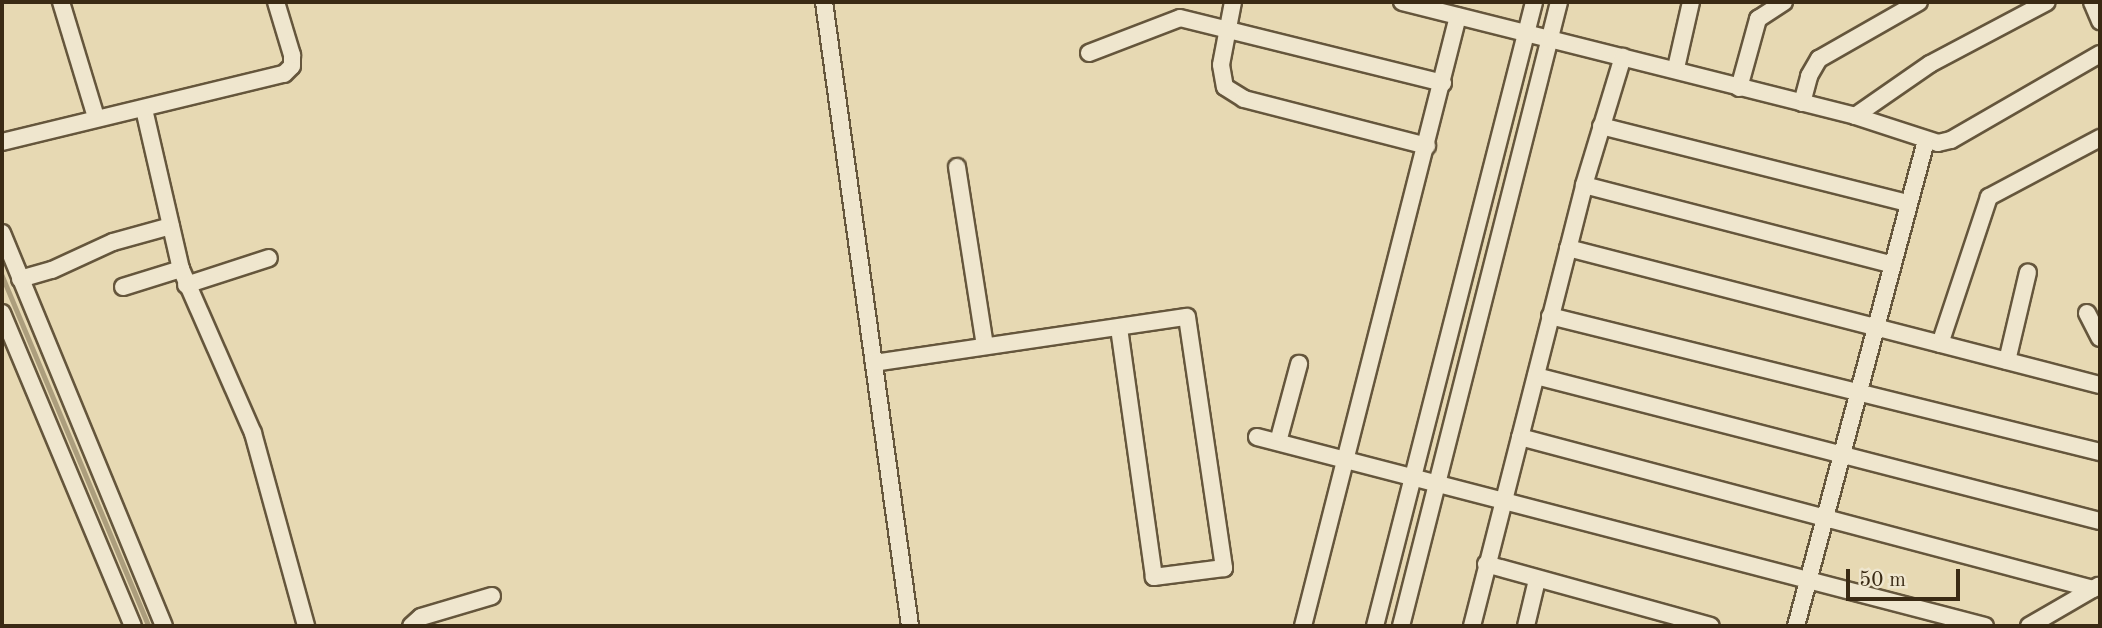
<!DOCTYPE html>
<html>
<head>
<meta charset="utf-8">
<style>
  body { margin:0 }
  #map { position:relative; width:2102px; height:628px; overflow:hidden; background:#e7d9b3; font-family:"Old Standard TT",serif }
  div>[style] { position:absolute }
  .stream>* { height:4.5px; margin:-2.25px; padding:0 2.25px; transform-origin:2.25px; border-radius:2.25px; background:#ac9e7d }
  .roads { filter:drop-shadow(2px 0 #65563c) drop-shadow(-2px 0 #65563c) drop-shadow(0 2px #65563c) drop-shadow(0 -2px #65563c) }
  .minor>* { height:16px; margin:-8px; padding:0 8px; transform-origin:8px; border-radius:8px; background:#efe6ce }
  span { translate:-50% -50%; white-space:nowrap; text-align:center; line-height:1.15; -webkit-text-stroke:5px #efe6ce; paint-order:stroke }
  .frame { position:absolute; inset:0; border:4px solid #3a2a14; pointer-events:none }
  .scale { position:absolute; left:1846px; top:569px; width:114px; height:32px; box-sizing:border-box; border:4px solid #3a2a14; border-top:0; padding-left:9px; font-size:21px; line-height:24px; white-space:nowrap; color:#3a2a14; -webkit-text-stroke:5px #efe6ce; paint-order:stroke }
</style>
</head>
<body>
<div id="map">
  <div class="stream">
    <div style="left:2px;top:275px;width:381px;rotate:67.3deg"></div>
  </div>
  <div class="roads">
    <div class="minor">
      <div style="left:61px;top:2px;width:120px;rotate:73.1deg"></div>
      <div style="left:824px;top:2px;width:630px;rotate:82.15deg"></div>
      <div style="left:1233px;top:2px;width:64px;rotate:100.8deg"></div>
      <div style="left:1221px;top:65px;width:22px;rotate:80deg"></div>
      <div style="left:1225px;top:87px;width:22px;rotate:32deg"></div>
      <div style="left:1244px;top:99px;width:189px;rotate:14.4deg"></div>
      <div style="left:1402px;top:2px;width:467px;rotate:14.1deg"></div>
      <div style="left:1855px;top:116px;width:87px;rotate:18deg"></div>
      <div style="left:1938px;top:143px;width:13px;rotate:-13deg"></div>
      <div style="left:1951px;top:140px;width:172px;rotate:-30deg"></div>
      <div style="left:2092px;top:2px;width:21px;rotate:67deg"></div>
      <div style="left:1089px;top:53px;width:97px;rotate:-21deg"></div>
      <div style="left:1180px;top:18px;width:271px;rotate:13.9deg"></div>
      <div style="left:1676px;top:68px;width:68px;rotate:-77.2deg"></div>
      <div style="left:1739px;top:88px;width:72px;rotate:-74.6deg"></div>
      <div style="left:1758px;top:19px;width:31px;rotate:-33deg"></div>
      <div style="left:1802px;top:103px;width:28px;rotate:-75deg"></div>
      <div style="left:1809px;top:76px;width:20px;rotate:-60deg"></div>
      <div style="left:1819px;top:59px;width:115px;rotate:-29.7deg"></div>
      <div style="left:144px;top:109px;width:164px;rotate:77deg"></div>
      <div style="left:181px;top:269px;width:179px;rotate:66.3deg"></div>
      <div style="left:253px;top:433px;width:200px;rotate:74.6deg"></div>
      <div style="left:1855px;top:116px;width:91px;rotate:-34.7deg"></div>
      <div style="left:1930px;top:64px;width:132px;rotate:-27.9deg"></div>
      <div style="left:1601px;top:126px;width:316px;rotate:14.1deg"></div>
      <div style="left:2px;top:142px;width:290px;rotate:-13.6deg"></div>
      <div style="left:284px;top:74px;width:11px;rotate:-45deg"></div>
      <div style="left:292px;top:66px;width:11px;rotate:-90deg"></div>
      <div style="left:292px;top:55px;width:55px;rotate:-106.8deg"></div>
      <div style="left:957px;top:167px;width:181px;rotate:81.1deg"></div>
      <div style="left:1584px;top:185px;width:316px;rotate:14.5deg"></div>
      <div style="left:2px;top:233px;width:425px;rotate:67.6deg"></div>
      <div style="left:1568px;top:248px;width:549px;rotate:14.44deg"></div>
      <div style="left:20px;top:279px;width:33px;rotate:-16deg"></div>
      <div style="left:52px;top:270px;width:67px;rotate:-24.7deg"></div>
      <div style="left:113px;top:242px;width:60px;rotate:-15.4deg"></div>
      <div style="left:186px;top:285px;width:87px;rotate:-18deg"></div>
      <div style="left:123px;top:287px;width:61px;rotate:-17.2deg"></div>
      <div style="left:2px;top:313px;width:339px;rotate:67.3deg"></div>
      <div style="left:2087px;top:313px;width:28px;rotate:63deg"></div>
      <div style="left:1550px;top:316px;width:567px;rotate:13.89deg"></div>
      <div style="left:1940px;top:344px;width:155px;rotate:-71.6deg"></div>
      <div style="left:1989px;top:197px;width:126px;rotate:-28deg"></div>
      <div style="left:2007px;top:361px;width:91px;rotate:-76.7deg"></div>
      <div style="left:874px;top:363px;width:316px;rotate:-8.4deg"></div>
      <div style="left:1187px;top:317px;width:254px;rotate:81.6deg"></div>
      <div style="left:1224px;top:568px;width:71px;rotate:172.7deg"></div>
      <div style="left:1154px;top:577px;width:252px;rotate:-98deg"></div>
      <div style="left:1536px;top:376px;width:582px;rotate:14.42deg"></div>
      <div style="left:1257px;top:437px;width:752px;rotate:14.55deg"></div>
      <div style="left:1520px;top:437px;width:593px;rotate:14.86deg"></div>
      <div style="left:1278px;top:442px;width:81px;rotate:-74.9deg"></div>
      <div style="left:1486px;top:564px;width:233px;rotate:15.4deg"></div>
      <div style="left:411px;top:626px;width:13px;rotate:-42deg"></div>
      <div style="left:421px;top:617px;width:74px;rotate:-16.5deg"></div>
      <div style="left:1303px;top:626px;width:629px;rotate:-75.74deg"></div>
      <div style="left:1375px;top:626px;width:644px;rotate:-75.7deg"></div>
      <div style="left:1401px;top:626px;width:644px;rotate:-75.79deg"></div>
      <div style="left:1472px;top:626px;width:455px;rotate:-75.7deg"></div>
      <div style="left:1584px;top:185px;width:134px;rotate:-73.1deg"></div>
      <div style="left:1526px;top:626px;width:47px;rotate:-76.6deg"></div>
      <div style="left:1796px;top:626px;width:502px;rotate:-75deg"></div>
      <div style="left:2029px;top:626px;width:80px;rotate:-30.1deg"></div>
    </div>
  </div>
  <div class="frame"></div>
  <div class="scale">50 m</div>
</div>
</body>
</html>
